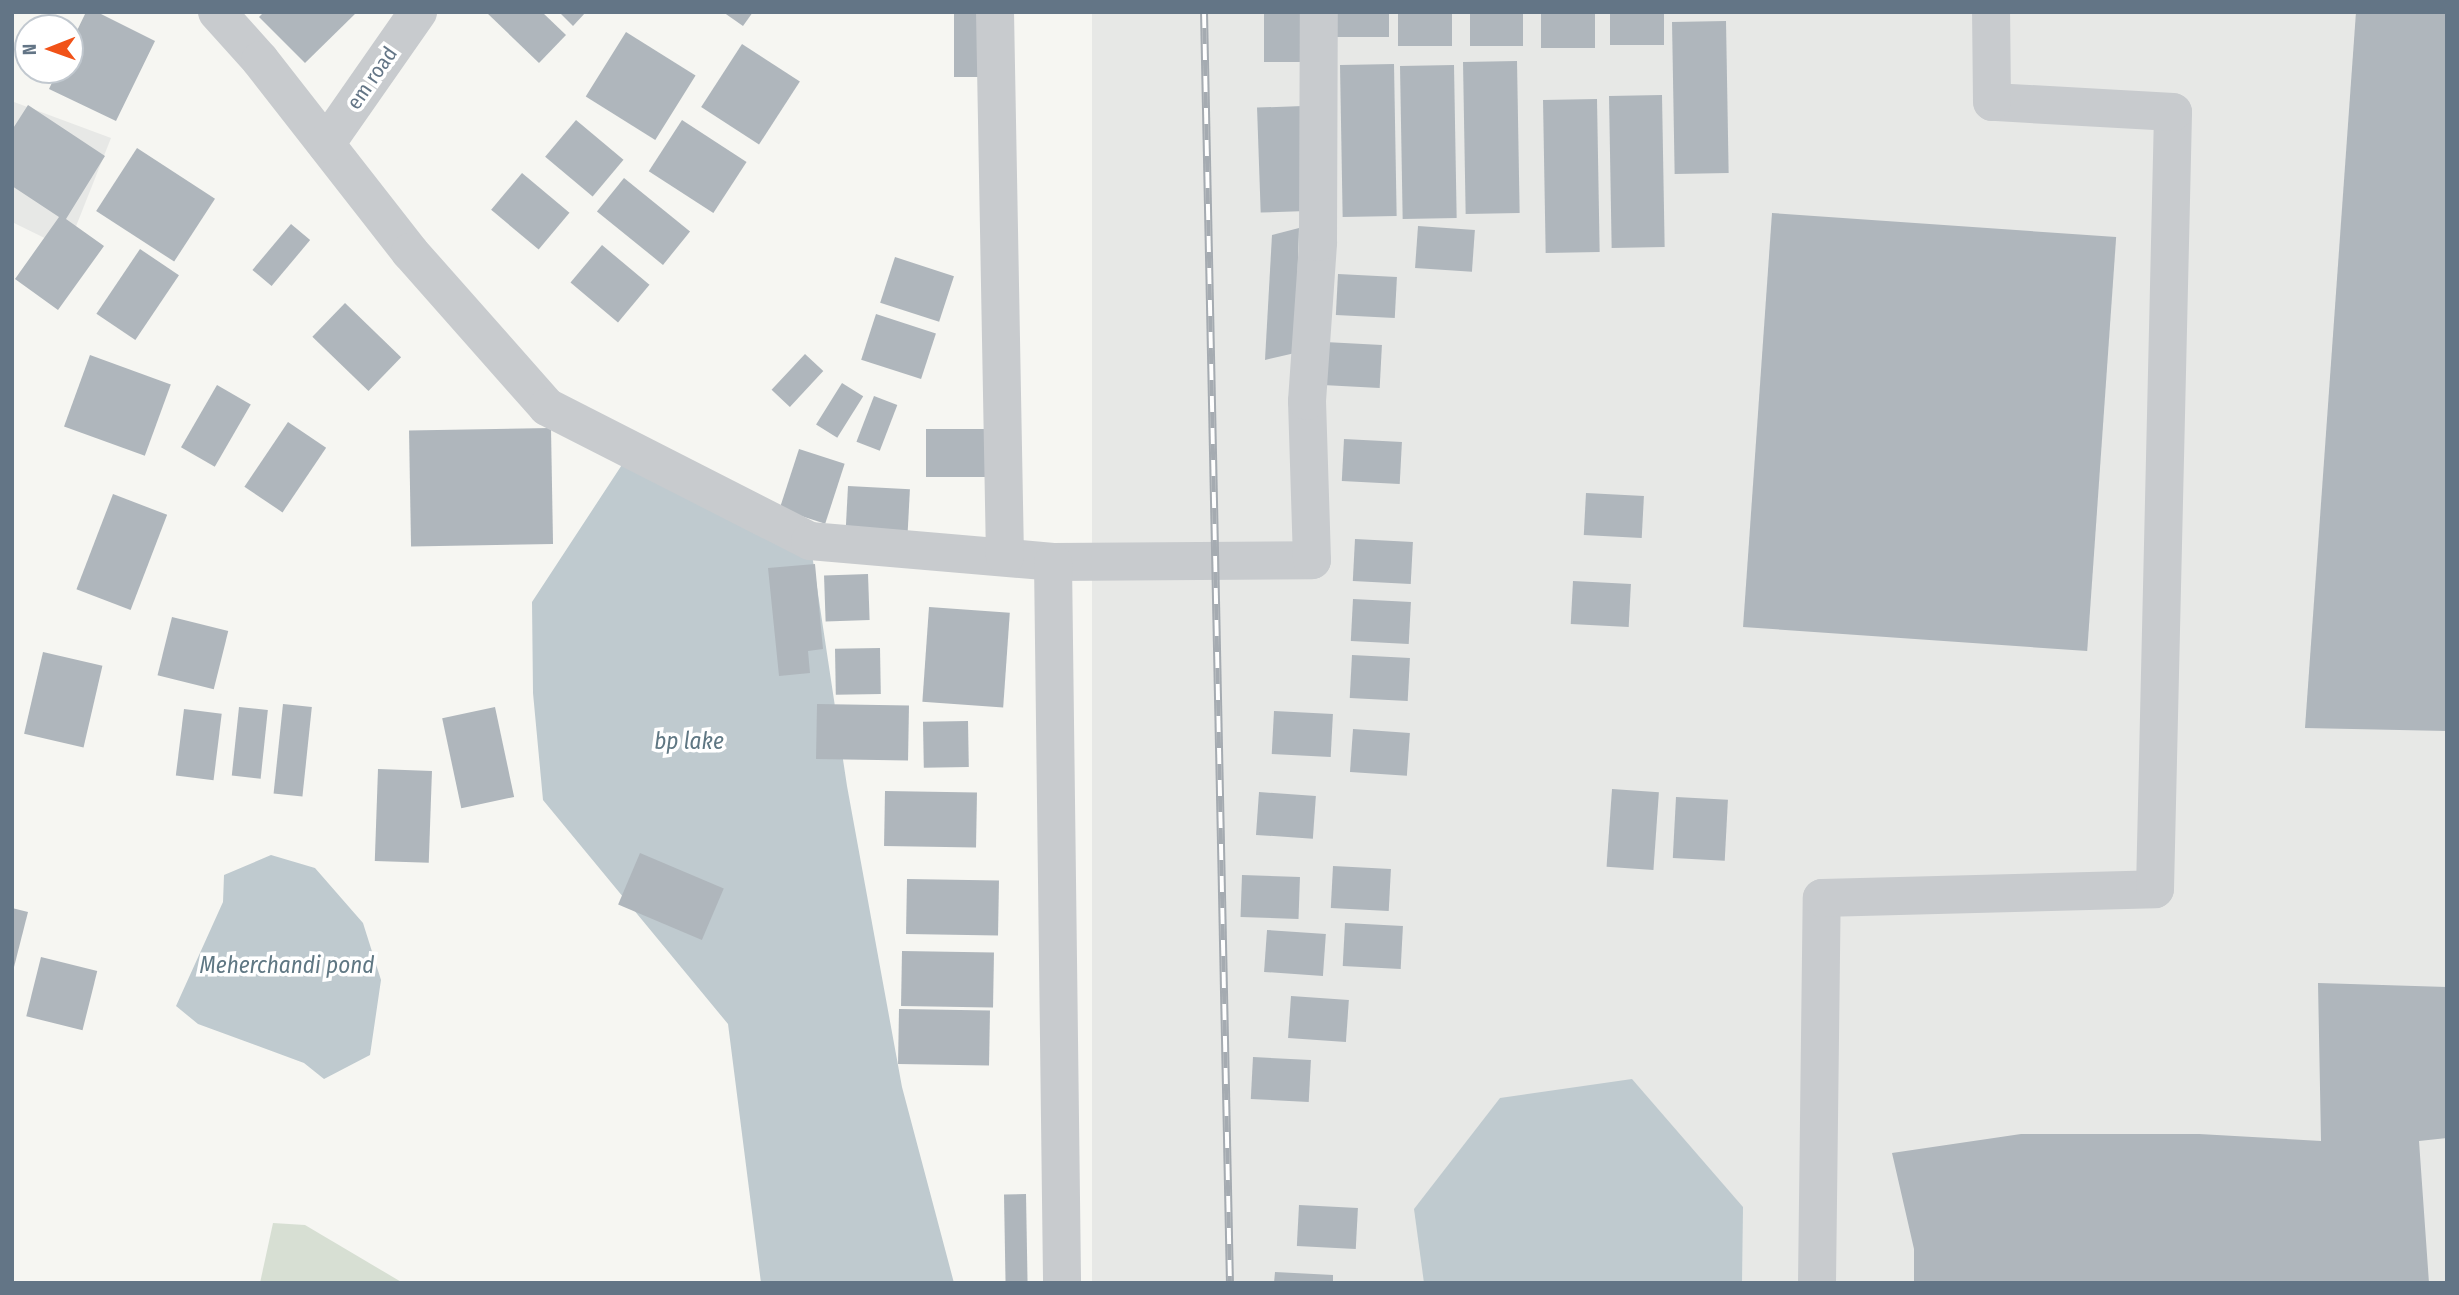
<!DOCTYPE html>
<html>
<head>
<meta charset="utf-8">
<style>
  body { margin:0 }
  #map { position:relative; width:2459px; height:1295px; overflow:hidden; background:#f6f6f2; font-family:"Fira Sans Condensed",sans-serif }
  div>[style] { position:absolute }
  .built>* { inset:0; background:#e7e8e6; transform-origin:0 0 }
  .green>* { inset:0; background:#d7dfd3 }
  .water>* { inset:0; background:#bfcacf }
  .building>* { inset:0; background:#afb6bc; transform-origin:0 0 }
  .minor>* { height:38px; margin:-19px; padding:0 19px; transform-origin:19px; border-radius:19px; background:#c8cbce }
  .rail>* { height:8px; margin-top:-4px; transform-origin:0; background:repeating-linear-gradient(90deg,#fff 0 16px,#a5abb1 0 32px); box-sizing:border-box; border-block:2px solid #a5abb1 }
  span { translate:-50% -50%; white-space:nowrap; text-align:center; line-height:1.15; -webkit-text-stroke:7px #fff; paint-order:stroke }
  .street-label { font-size:21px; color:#637586 }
  .water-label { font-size:23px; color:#5f7783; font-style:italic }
  .frame { position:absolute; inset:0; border:14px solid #637586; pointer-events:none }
  .north { position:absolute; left:14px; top:14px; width:70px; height:70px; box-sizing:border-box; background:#fff; border:2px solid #c1c8cf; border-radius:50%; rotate:269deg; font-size:19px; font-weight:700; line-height:28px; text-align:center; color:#637586 }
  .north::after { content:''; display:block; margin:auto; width:24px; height:32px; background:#f15218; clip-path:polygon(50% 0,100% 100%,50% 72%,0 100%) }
</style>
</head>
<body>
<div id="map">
  <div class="built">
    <div style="left:1092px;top:12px;width:1355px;height:1272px"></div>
    <div style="clip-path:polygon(14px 102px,111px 138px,67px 249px,12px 222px)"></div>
  </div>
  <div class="green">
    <div style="clip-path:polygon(273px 1223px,305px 1225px,403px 1283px,260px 1283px)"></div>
  </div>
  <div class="water">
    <div style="clip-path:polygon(631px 451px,810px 541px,847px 786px,902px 1087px,954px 1283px,761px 1283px,728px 1024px,543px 800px,533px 693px,532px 602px)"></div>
    <div style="clip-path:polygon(271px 855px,315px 868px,363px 923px,381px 980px,370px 1055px,324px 1079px,304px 1063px,198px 1024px,176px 1006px,223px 902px,224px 875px)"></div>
    <div style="clip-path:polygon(1632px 1079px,1743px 1207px,1742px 1283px,1424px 1283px,1414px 1209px,1500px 1098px)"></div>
  </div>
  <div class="building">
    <div style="clip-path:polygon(86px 12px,97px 12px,155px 41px,116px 121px,49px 89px,58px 70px,70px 70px,70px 45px)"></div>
    <div style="clip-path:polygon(264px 12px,357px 12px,305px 63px,259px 17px)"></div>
    <div style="clip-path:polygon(486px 12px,542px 12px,566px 35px,539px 63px)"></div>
    <div style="clip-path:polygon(559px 12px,586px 12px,573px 26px)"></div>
    <div style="clip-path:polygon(723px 12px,753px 12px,743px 26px)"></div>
    <div style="left:954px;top:12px;width:32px;height:65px"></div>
    <div style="left:1264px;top:12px;width:46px;height:50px"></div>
    <div style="left:1335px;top:12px;width:54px;height:25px"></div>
    <div style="left:1398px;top:12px;width:54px;height:34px"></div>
    <div style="left:1470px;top:12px;width:53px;height:34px"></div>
    <div style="left:1541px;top:12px;width:54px;height:36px"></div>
    <div style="left:1610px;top:12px;width:54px;height:33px"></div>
    <div style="clip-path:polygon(2356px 12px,2447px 12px,2447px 731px,2305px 728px)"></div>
    <div style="left:1726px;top:21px;width:152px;height:54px;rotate:89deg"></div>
    <div style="left:626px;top:32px;width:82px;height:76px;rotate:32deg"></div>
    <div style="left:742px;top:44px;width:69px;height:75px;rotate:33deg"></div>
    <div style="left:1517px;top:61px;width:152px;height:54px;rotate:89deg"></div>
    <div style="left:1394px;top:64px;width:152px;height:54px;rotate:89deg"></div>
    <div style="left:1454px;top:65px;width:153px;height:54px;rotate:89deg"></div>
    <div style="left:1662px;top:95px;width:152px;height:53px;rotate:89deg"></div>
    <div style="left:1597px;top:99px;width:153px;height:54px;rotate:89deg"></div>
    <div style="clip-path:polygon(28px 105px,105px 156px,66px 219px,104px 246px,58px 310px,15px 279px,59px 217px,12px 186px,12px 130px)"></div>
    <div style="left:1303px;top:106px;width:105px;height:46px;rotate:88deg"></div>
    <div style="left:576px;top:120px;width:62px;height:48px;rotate:40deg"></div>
    <div style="left:682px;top:120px;width:77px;height:61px;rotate:33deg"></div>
    <div style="left:137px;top:148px;width:93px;height:75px;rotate:33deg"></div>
    <div style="left:522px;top:173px;width:62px;height:48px;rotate:40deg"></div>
    <div style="left:624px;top:178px;width:85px;height:43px;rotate:39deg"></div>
    <div style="left:1772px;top:213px;width:345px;height:415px;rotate:4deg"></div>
    <div style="left:291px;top:224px;width:25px;height:60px;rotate:40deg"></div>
    <div style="left:1418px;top:226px;width:57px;height:42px;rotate:4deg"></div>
    <div style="clip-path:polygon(1299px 228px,1295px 353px,1265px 360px,1272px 235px)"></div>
    <div style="left:602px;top:245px;width:62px;height:49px;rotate:40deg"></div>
    <div style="left:140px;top:249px;width:47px;height:78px;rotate:34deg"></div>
    <div style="left:895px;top:257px;width:62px;height:48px;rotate:18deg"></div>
    <div style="left:1338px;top:274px;width:59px;height:41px;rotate:3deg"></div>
    <div style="left:345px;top:303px;width:78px;height:47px;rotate:44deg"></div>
    <div style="left:876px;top:314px;width:63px;height:48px;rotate:18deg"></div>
    <div style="left:1325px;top:342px;width:57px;height:43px;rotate:3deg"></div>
    <div style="left:805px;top:354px;width:25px;height:49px;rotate:43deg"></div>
    <div style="left:90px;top:355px;width:86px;height:76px;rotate:20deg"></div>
    <div style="left:842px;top:383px;width:25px;height:49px;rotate:32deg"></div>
    <div style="left:217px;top:385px;width:39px;height:72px;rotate:30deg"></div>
    <div style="left:874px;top:396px;width:25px;height:49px;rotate:21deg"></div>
    <div style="left:288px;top:422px;width:46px;height:78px;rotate:34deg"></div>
    <div style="left:551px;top:428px;width:116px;height:142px;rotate:89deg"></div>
    <div style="left:926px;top:429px;width:63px;height:48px"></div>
    <div style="left:1344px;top:439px;width:58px;height:42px;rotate:3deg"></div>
    <div style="left:799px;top:449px;width:48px;height:63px;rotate:18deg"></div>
    <div style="left:848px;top:486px;width:62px;height:48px;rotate:3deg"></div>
    <div style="left:1586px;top:493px;width:58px;height:42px;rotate:3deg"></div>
    <div style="left:113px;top:494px;width:58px;height:102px;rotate:21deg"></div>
    <div style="left:1355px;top:539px;width:58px;height:42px;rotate:3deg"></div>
    <div style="clip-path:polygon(815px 564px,823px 649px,808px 651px,810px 673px,779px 676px,768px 568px)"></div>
    <div style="left:868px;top:574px;width:46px;height:44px;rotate:88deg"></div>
    <div style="left:1573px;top:581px;width:58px;height:43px;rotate:3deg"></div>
    <div style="left:1353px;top:599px;width:58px;height:42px;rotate:3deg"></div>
    <div style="left:929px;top:607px;width:81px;height:95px;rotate:4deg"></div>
    <div style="left:172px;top:617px;width:58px;height:60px;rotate:14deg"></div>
    <div style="left:880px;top:648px;width:46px;height:45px;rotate:89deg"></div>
    <div style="left:43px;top:652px;width:61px;height:84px;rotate:13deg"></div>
    <div style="left:1352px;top:655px;width:58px;height:43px;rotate:3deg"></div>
    <div style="left:283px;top:704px;width:29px;height:90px;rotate:6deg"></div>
    <div style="left:817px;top:704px;width:92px;height:55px;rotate:1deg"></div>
    <div style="left:239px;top:707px;width:29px;height:69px;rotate:6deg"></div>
    <div style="left:495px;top:707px;width:92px;height:54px;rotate:78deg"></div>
    <div style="left:184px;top:709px;width:38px;height:67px;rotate:7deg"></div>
    <div style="left:1274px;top:711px;width:59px;height:43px;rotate:3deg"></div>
    <div style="left:968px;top:721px;width:46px;height:45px;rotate:89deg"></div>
    <div style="left:1353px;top:729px;width:57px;height:43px;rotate:4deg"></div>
    <div style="left:378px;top:769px;width:54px;height:92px;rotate:2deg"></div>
    <div style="left:1612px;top:789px;width:47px;height:78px;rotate:4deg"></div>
    <div style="left:885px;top:791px;width:92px;height:55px;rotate:1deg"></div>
    <div style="left:1259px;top:792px;width:57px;height:43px;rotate:4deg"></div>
    <div style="left:1676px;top:797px;width:52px;height:61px;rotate:3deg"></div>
    <div style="left:640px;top:853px;width:91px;height:56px;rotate:23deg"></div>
    <div style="left:1333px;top:866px;width:58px;height:42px;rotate:3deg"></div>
    <div style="left:1242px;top:875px;width:58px;height:42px;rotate:2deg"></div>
    <div style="left:907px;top:879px;width:92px;height:55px;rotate:1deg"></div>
    <div style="clip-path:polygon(12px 908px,28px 912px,13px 971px,12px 970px)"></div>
    <div style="left:1345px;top:923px;width:58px;height:43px;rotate:3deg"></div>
    <div style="left:1267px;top:930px;width:59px;height:42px;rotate:4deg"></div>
    <div style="left:902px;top:951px;width:92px;height:55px;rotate:1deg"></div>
    <div style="left:41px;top:957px;width:58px;height:61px;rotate:14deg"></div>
    <div style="clip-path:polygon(2318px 983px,2447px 987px,2447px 1138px,2419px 1141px,2429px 1283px,1914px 1283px,1914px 1249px,1892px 1153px,2021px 1134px,2199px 1134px,2321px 1141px)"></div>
    <div style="left:1291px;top:996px;width:58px;height:42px;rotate:4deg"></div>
    <div style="left:899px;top:1009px;width:91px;height:55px;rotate:1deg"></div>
    <div style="left:1253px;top:1057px;width:58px;height:42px;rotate:3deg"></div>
    <div style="left:1026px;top:1194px;width:89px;height:22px;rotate:89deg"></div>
    <div style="left:1299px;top:1205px;width:59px;height:41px;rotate:3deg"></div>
    <div style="clip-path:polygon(1275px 1272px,1333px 1275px,1333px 1283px,1274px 1283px)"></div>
  </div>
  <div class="minor">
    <div style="left:217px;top:12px;width:64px;rotate:48.1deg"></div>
    <div style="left:260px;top:60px;width:244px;rotate:52deg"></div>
    <div style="left:410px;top:252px;width:207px;rotate:48.5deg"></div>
    <div style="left:547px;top:407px;width:295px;rotate:27deg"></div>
    <div style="left:810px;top:541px;width:244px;rotate:4.9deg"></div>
    <div style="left:1053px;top:562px;width:259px;rotate:-0.4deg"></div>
    <div style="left:1312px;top:560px;width:159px;rotate:-91.8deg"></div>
    <div style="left:1307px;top:401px;width:159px;rotate:-86deg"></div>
    <div style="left:1318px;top:242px;width:230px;rotate:-89.8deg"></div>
    <div style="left:995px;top:12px;width:545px;rotate:88.95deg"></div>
    <div style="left:326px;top:144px;width:161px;rotate:-55.1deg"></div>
    <div style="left:1053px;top:562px;width:721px;rotate:89.28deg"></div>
    <div style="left:1817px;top:1283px;width:385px;rotate:-89.3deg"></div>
    <div style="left:1822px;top:898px;width:333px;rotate:-1.5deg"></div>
    <div style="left:2155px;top:889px;width:777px;rotate:-88.67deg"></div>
    <div style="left:2173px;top:112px;width:181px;rotate:-176.8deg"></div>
    <div style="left:1992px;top:102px;width:90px;rotate:-90.6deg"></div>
  </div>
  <div class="rail">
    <div style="left:1204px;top:12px;width:1271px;rotate:88.83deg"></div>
  </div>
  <div class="street-label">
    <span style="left:372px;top:78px;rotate:-55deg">em road</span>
  </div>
  <div class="water-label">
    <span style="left:689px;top:741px">bp lake</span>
    <span style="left:287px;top:965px">Meherchandi pond</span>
  </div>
  <div class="frame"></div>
  <div class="north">N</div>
</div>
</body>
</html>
